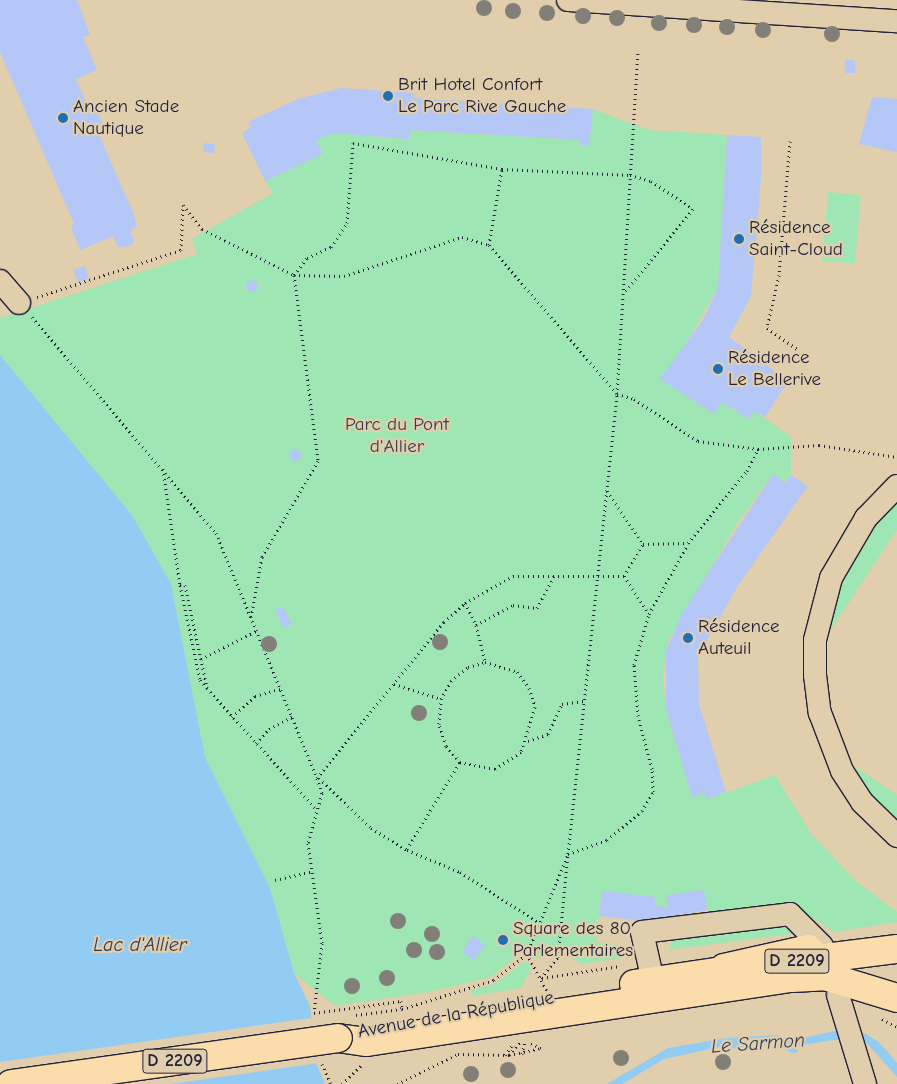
<!DOCTYPE html>
<html>
<head>
<meta charset="utf-8">
<style>
  body { margin:0 }
  #map { position:relative; width:897px; height:1084px; overflow:hidden; background:#e0ceac; font-family:"Comic Neue",sans-serif }
  div>[style] { position:absolute }
  .green>* { inset:0; background:#9ee6b3; transform-origin:0 0 }
  .water>* { inset:0; background:#93ccf2 }
  .pier>* { inset:0; background:#e0ceac }
  .building>* { inset:0; background:#b5c7f6; transform-origin:0 0 }
  .round { border-radius:50% }
  .path>* { height:3px; margin-top:-1.5px; transform-origin:0; background:repeating-linear-gradient(90deg,#22223b 0 1px,transparent 0 5px) }
  .roads { filter:drop-shadow(1px 0 #22223b) drop-shadow(-1px 0 #22223b) drop-shadow(0 1px #22223b) drop-shadow(0 -1px #22223b) }
  .minor>* { height:22px; margin:-11px; padding:0 11px; transform-origin:11px; border-radius:11px; background:#e0ceac }
  .major>* { height:28px; margin:-14px; padding:0 14px; transform-origin:14px; border-radius:14px; background:#fbddab }
  .bridges { filter:drop-shadow(1px 0 #22223b) drop-shadow(-1px 0 #22223b) drop-shadow(0 1px #22223b) drop-shadow(0 -1px #22223b) }
  .major-bridge>* { height:28px; margin:-14px; padding:0 14px; transform-origin:14px; border-radius:14px; background:#fbddab }
  .trees>* { width:16px; height:16px; margin:-8px; border-radius:50%; background:#827f78 }
  .dots>* { width:14px; height:14px; translate:-50% -50%; box-sizing:border-box; border:2px solid #e0ceac; border-radius:50% }
  span { translate:-50% -50%; white-space:nowrap; text-align:center; line-height:1.15; -webkit-text-stroke:4.5px #e0ceac; paint-order:stroke }
  .shield-label span { padding:1px 4px; background:#e0ceac; border:1px solid; border-radius:4px; -webkit-text-stroke-width:0 }
  .shield-label { font-size:18px; color:#22223b; font-weight:700 }
  .poi-label { font-size:19px; color:#22223b }
  .left { translate:0 -50%; text-align:left }
  .park-label { font-size:19px; color:#353f4d }
  .street-label { font-size:19px; color:#22223b }
  .water-label { font-size:20px; color:#333c56; font-style:italic }
</style>
</head>
<body>
<div id="map">
  <div class="green">
    <div style="clip-path:polygon(593px 109px,648px 130px,727px 135px,718px 287px,680px 355px,661px 379px,714px 414px,722px 402px,748px 419px,755px 411px,791px 437px,791px 475px,786px 483px,773px 474px,738px 522px,668px 641px,663px 677px,666px 710px,692px 796px,705px 793px,708px 799px,775px 775px,812px 835px,856px 881px,897px 912px,897px 922px,834px 932px,799px 909px,709px 918px,703px 890px,666px 896px,668px 907px,655px 906px,654px 897px,602px 891px,596px 942px,627px 946px,631px 957px,581px 964px,566px 954px,534px 959px,524px 950px,491px 977px,429px 992px,335px 1006px,294px 973px,270px 888px,205px 757px,171px 584px,132px 515px,0 355px,0 318px,197px 254px,192px 239px,273px 193px,265px 181px,322px 154px,316px 140px,334px 133px,409px 139px,411px 130px,580px 140px,580px 145px,589px 146px)"></div>
    <div style="left:828px;top:192px;width:33px;height:69px;rotate:5deg"></div>
    <div style="clip-path:polygon(897px 498px,897px 530px,826px 637px,834px 593px,856px 548px)"></div>
    <div style="clip-path:polygon(852px 765px,897px 795px,897px 822px,869px 792px)"></div>
    <div style="clip-path:polygon(786px 922px,799px 933px,668px 950px,673px 938px)"></div>
    <div style="clip-path:polygon(525px 961px,532px 967px,521px 988px,472px 996px,471px 990px,495px 984px)"></div>
  </div>
  <div class="water">
    <div style="clip-path:polygon(0 355px,132px 515px,171px 584px,205px 757px,270px 888px,294px 973px,310px 1006px,316px 1063px,325px 1084px,0 1084px)"></div>
    <div style="clip-path:polygon(835px 1031px,864px 1033px,879px 1042px,897px 1063px,897px 1077px,865px 1041px,834px 1040px,796px 1046px,798px 1052px,792px 1053px,773px 1044px,745px 1050px,723px 1046px,664px 1059px,622px 1084px,607px 1084px,668px 1048px,727px 1038px,778px 1035px,793px 1040px)"></div>
  </div>
  <div class="pier">
    <div style="clip-path:polygon(311px 1018px,319px 1063px,170px 1084px,0 1084px,0 1062px)"></div>
  </div>
  <div class="building">
    <div style="clip-path:polygon(0 0,77px 0,90px 34px,83px 37px,97px 70px,76px 79px,88px 108px,95px 106px,104px 127px,97px 130px,134px 215px,137px 227px,130px 230px,134px 241px,131px 246px,118px 247px,113px 236px,80px 250px,71px 227px,74px 224px,0 52px)"></div>
    <div style="left:845px;top:60px;width:10px;height:13px"></div>
    <div style="clip-path:polygon(341px 88px,414px 93px,414px 98px,593px 109px,589px 146px,580px 145px,580px 140px,411px 130px,409px 139px,334px 133px,316px 140px,323px 154px,265px 181px,242px 133px,251px 127px,248px 122px,298px 99px)"></div>
    <div style="clip-path:polygon(872px 97px,897px 99px,897px 152px,859px 144px)"></div>
    <div style="clip-path:polygon(727px 135px,761px 137px,762px 168px,751px 296px,729px 337px,788px 381px,765px 417px,755px 411px,749px 419px,722px 402px,714px 414px,660px 379px,703px 320px,718px 287px)"></div>
    <div style="left:204px;top:143px;width:11px;height:9px;rotate:5deg"></div>
    <div style="left:85px;top:266px;width:13px;height:12px;rotate:72deg"></div>
    <div class="round" style="left:246px;top:280px;width:12px;height:12px"></div>
    <div class="round" style="left:289px;top:449px;width:12px;height:12px"></div>
    <div style="clip-path:polygon(773px 474px,786px 483px,791px 475px,808px 486px,739px 584px,698px 656px,699px 704px,726px 792px,707px 799px,705px 793px,692px 797px,666px 710px,666px 651px,682px 613px)"></div>
    <div style="clip-path:polygon(283px 607px,292px 625px,283px 628px,275px 610px)"></div>
    <div style="clip-path:polygon(704px 890px,707px 910px,672px 916px,662px 923px,599px 916px,602px 891px,655px 897px,655px 906px,668px 907px,666px 895px)"></div>
    <div style="left:473px;top:936px;width:15px;height:19px;rotate:37deg"></div>
  </div>
  <div class="path">
    <div style="left:790px;top:141px;width:134px;rotate:94.7deg"></div>
    <div style="left:779px;top:275px;width:54px;rotate:102.8deg"></div>
    <div style="left:767px;top:328px;width:38px;rotate:35deg"></div>
    <div style="left:183px;top:205px;width:31px;rotate:52deg"></div>
    <div style="left:202px;top:229px;width:103px;rotate:26.6deg"></div>
    <div style="left:294px;top:275px;width:188px;rotate:82.6deg"></div>
    <div style="left:318px;top:461px;width:111px;rotate:120.3deg"></div>
    <div style="left:262px;top:557px;width:61px;rotate:100.4deg"></div>
    <div style="left:489px;top:245px;width:77px;rotate:-80.3deg"></div>
    <div style="left:294px;top:275px;width:50px;rotate:1.1deg"></div>
    <div style="left:344px;top:276px;width:124px;rotate:-18.3deg"></div>
    <div style="left:462px;top:237px;width:28px;rotate:17deg"></div>
    <div style="left:489px;top:245px;width:196px;rotate:49.3deg"></div>
    <div style="left:617px;top:394px;width:18px;rotate:16deg"></div>
    <div style="left:634px;top:399px;width:77px;rotate:33.3deg"></div>
    <div style="left:698px;top:441px;width:61px;rotate:7.6deg"></div>
    <div style="left:758px;top:449px;width:61px;rotate:-3.8deg"></div>
    <div style="left:819px;top:445px;width:79px;rotate:8.7deg"></div>
    <div style="left:294px;top:275px;width:21px;rotate:-53deg"></div>
    <div style="left:307px;top:258px;width:26px;rotate:-25deg"></div>
    <div style="left:331px;top:247px;width:29px;rotate:-56deg"></div>
    <div style="left:347px;top:223px;width:80px;rotate:-85.7deg"></div>
    <div style="left:353px;top:143px;width:151px;rotate:9.9deg"></div>
    <div style="left:502px;top:169px;width:128px;rotate:2.7deg"></div>
    <div style="left:630px;top:175px;width:22px;rotate:16deg"></div>
    <div style="left:651px;top:181px;width:50px;rotate:33.7deg"></div>
    <div style="left:693px;top:209px;width:109px;rotate:129.4deg"></div>
    <div style="left:37px;top:297px;width:151px;rotate:-18.1deg"></div>
    <div style="left:181px;top:250px;width:45px;rotate:-87.5deg"></div>
    <div style="left:32px;top:317px;width:284px;rotate:49.6deg"></div>
    <div style="left:216px;top:533px;width:265px;rotate:67.6deg"></div>
    <div style="left:317px;top:778px;width:16px;rotate:72deg"></div>
    <div style="left:322px;top:793px;width:52px;rotate:105.6deg"></div>
    <div style="left:308px;top:843px;width:101px;rotate:82deg"></div>
    <div style="left:322px;top:943px;width:70px;rotate:96.5deg"></div>
    <div style="left:314px;top:1013px;width:88px;rotate:-7.9deg"></div>
    <div style="left:401px;top:1001px;width:8px;rotate:83deg"></div>
    <div style="left:163px;top:469px;width:117px;rotate:81.7deg"></div>
    <div style="left:180px;top:585px;width:97px;rotate:78.1deg"></div>
    <div style="left:200px;top:680px;width:11px;rotate:49deg"></div>
    <div style="left:607px;top:491px;width:64px;rotate:55.8deg"></div>
    <div style="left:624px;top:576px;width:45px;rotate:56.7deg"></div>
    <div style="left:180px;top:585px;width:5px"></div>
    <div style="left:185px;top:585px;width:105px;rotate:77.9deg"></div>
    <div style="left:207px;top:688px;width:164px;rotate:48deg"></div>
    <div style="left:465px;top:603px;width:25px;rotate:63deg"></div>
    <div style="left:476px;top:625px;width:38px;rotate:76deg"></div>
    <div style="left:476px;top:625px;width:42px;rotate:-28.4deg"></div>
    <div style="left:513px;top:605px;width:24px;rotate:7deg"></div>
    <div style="left:537px;top:608px;width:36px;rotate:-62deg"></div>
    <div style="left:201px;top:659px;width:62px;rotate:-27deg"></div>
    <div style="left:485px;top:662px;width:34px;rotate:17deg"></div>
    <div style="left:517px;top:672px;width:20px;rotate:53deg"></div>
    <div style="left:529px;top:688px;width:20px;rotate:72deg"></div>
    <div style="left:535px;top:707px;width:47px;rotate:107.3deg"></div>
    <div style="left:521px;top:752px;width:31px;rotate:147deg"></div>
    <div style="left:495px;top:769px;width:36px;rotate:-169deg"></div>
    <div style="left:460px;top:762px;width:21px;rotate:-131deg"></div>
    <div style="left:446px;top:746px;width:23px;rotate:-108deg"></div>
    <div style="left:439px;top:724px;width:25px;rotate:-85deg"></div>
    <div style="left:441px;top:699px;width:21px;rotate:-61deg"></div>
    <div style="left:451px;top:681px;width:22px;rotate:-39deg"></div>
    <div style="left:468px;top:667px;width:18px;rotate:-16deg"></div>
    <div style="left:394px;top:684px;width:49px;rotate:17.7deg"></div>
    <div style="left:232px;top:717px;width:31px;rotate:-42deg"></div>
    <div style="left:255px;top:696px;width:26px;rotate:-16deg"></div>
    <div style="left:528px;top:741px;width:21px;rotate:-19deg"></div>
    <div style="left:548px;top:734px;width:33px;rotate:-65deg"></div>
    <div style="left:562px;top:704px;width:22px;rotate:-8deg"></div>
    <div style="left:256px;top:743px;width:19px;rotate:-47deg"></div>
    <div style="left:269px;top:729px;width:26px;rotate:-28deg"></div>
    <div style="left:317px;top:778px;width:201px;rotate:-50.9deg"></div>
    <div style="left:444px;top:622px;width:28px;rotate:-42deg"></div>
    <div style="left:465px;top:603px;width:55px;rotate:-29.4deg"></div>
    <div style="left:513px;top:576px;width:111px"></div>
    <div style="left:624px;top:576px;width:37px;rotate:-59deg"></div>
    <div style="left:643px;top:544px;width:45px;rotate:-1.3deg"></div>
    <div style="left:688px;top:543px;width:93px;rotate:-50.7deg"></div>
    <div style="left:747px;top:471px;width:25px;rotate:-63deg"></div>
    <div style="left:319px;top:778px;width:72px;rotate:43.9deg"></div>
    <div style="left:371px;top:828px;width:42px;rotate:31.4deg"></div>
    <div style="left:407px;top:850px;width:57px;rotate:22.5deg"></div>
    <div style="left:460px;top:872px;width:93px;rotate:32.7deg"></div>
    <div style="left:407px;top:849px;width:102px;rotate:-58.7deg"></div>
    <div style="left:275px;top:880px;width:40px;rotate:-13deg"></div>
    <div style="left:527px;top:954px;width:42px;rotate:61.6deg"></div>
    <div style="left:541px;top:978px;width:27px;rotate:-51deg"></div>
    <div style="left:558px;top:957px;width:103px;rotate:-84.5deg"></div>
    <div style="left:568px;top:854px;width:41px;rotate:-19.7deg"></div>
    <div style="left:607px;top:840px;width:45px;rotate:-39.6deg"></div>
    <div style="left:642px;top:811px;width:22px;rotate:-60deg"></div>
    <div style="left:653px;top:792px;width:23px;rotate:-92deg"></div>
    <div style="left:652px;top:769px;width:55px;rotate:-104.8deg"></div>
    <div style="left:638px;top:716px;width:51px;rotate:-94.5deg"></div>
    <div style="left:634px;top:665px;width:53px;rotate:-73.6deg"></div>
    <div style="left:649px;top:614px;width:80px;rotate:-60.9deg"></div>
    <div style="left:542px;top:978px;width:79px;rotate:-8.7deg"></div>
    <div style="left:356px;top:1015px;width:46px;rotate:-7.4deg"></div>
    <div style="left:402px;top:1009px;width:96px;rotate:-17.5deg"></div>
    <div style="left:494px;top:980px;width:42px;rotate:-38.2deg"></div>
    <div style="left:527px;top:954px;width:108px;rotate:-67.7deg"></div>
    <div style="left:568px;top:854px;width:463px;rotate:-83.9deg"></div>
    <div style="left:617px;top:394px;width:343px;rotate:-86.5deg"></div>
    <div style="left:882px;top:1019px;width:17px;rotate:28deg"></div>
    <div style="left:522px;top:1054px;width:13px;rotate:-77deg"></div>
    <div style="left:505px;top:1055px;width:14px;rotate:-54deg"></div>
    <div style="left:509px;top:1055px;width:33px;rotate:-12deg"></div>
    <div style="left:541px;top:1048px;width:14px;rotate:-155deg"></div>
    <div style="left:322px;top:1064px;width:22px;rotate:66deg"></div>
    <div style="left:342px;top:1084px;width:28px;rotate:-44deg"></div>
    <div style="left:397px;top:1084px;width:68px;rotate:-26.2deg"></div>
    <div style="left:458px;top:1054px;width:51px;rotate:1.1deg"></div>
    <div style="left:509px;top:1055px;width:17px;rotate:-50deg"></div>
  </div>
  <div class="roads">
    <div class="minor">
      <div style="left:568px;top:0;width:330px;rotate:3.7deg"></div>
      <div style="left:0;top:281px;width:29px;rotate:49deg"></div>
      <div style="left:897px;top:486px;width:45px;rotate:134.1deg"></div>
      <div style="left:866px;top:518px;width:69px;rotate:120.3deg"></div>
      <div style="left:831px;top:578px;width:64px;rotate:104.5deg"></div>
      <div style="left:815px;top:640px;width:35px;rotate:90deg"></div>
      <div style="left:815px;top:675px;width:38px;rotate:83deg"></div>
      <div style="left:820px;top:713px;width:62px;rotate:69.2deg"></div>
      <div style="left:842px;top:771px;width:37px;rotate:57deg"></div>
      <div style="left:862px;top:802px;width:49px;rotate:44.2deg"></div>
      <div style="left:653px;top:981px;width:50px;rotate:-102.7deg"></div>
      <div style="left:642px;top:932px;width:149px;rotate:-6.9deg"></div>
      <div style="left:790px;top:914px;width:45px;rotate:45deg"></div>
      <div style="left:838px;top:995px;width:93px;rotate:73.1deg"></div>
    </div>
    <div class="major">
      <div style="left:792px;top:962px;width:106px;rotate:-7.1deg"></div>
      <div style="left:724px;top:968px;width:87px;rotate:-12.6deg"></div>
      <div style="left:634px;top:984px;width:109px;rotate:-8.4deg"></div>
      <div style="left:338px;top:1038px;width:29px;rotate:8deg"></div>
      <div style="left:367px;top:1042px;width:430px;rotate:-8.6deg"></div>
      <div style="left:792px;top:978px;width:33px;rotate:-3deg"></div>
      <div style="left:825px;top:976px;width:75px;rotate:17deg"></div>
    </div>
  </div>
  <div class="bridges">
    <div class="major-bridge">
      <div style="left:11px;top:1084px;width:330px;rotate:-8deg"></div>
    </div>
  </div>
  <div class="trees">
    <div style="left:484px;top:8px"></div>
    <div style="left:513px;top:11px"></div>
    <div style="left:547px;top:13px"></div>
    <div style="left:583px;top:16px"></div>
    <div style="left:617px;top:18px"></div>
    <div style="left:659px;top:23px"></div>
    <div style="left:694px;top:25px"></div>
    <div style="left:727px;top:27px"></div>
    <div style="left:763px;top:30px"></div>
    <div style="left:832px;top:34px"></div>
    <div style="left:440px;top:642px"></div>
    <div style="left:269px;top:644px"></div>
    <div style="left:419px;top:713px"></div>
    <div style="left:398px;top:921px"></div>
    <div style="left:432px;top:934px"></div>
    <div style="left:414px;top:950px"></div>
    <div style="left:437px;top:952px"></div>
    <div style="left:387px;top:978px"></div>
    <div style="left:352px;top:986px"></div>
    <div style="left:621px;top:1058px"></div>
    <div style="left:723px;top:1062px"></div>
    <div style="left:508px;top:1070px"></div>
    <div style="left:471px;top:1074px"></div>
  </div>
  <div class="dots">
    <div style="left:388px;top:96px;background:#1f6fb2"></div>
    <div style="left:63px;top:118px;background:#1f6fb2"></div>
    <div style="left:739px;top:239px;background:#1f6fb2"></div>
    <div style="left:718px;top:369px;background:#1f6fb2"></div>
    <div style="left:688px;top:638px;background:#1f6fb2"></div>
    <div style="left:503px;top:940px;background:#1f6fb2"></div>
  </div>
  <div class="shield-label">
    <span style="left:797px;top:961px">D 2209</span>
    <span style="left:175px;top:1061px">D 2209</span>
  </div>
  <div class="poi-label">
    <span class="left" style="left:398px;top:96px">Brit Hotel Confort<br>Le Parc Rive Gauche</span>
    <span class="left" style="left:73px;top:118px">Ancien Stade<br>Nautique</span>
    <span class="left" style="left:749px;top:239px">Résidence<br>Saint-Cloud</span>
    <span class="left" style="left:728px;top:369px">Résidence<br>Le Bellerive</span>
    <span class="left" style="left:698px;top:638px">Résidence<br>Auteuil</span>
    <span class="left" style="left:513px;top:940px">Square des 80<br>Parlementaires</span>
  </div>
  <div class="park-label">
    <span style="left:397px;top:436px">Parc du Pont<br>d'Allier</span>
  </div>
  <div class="street-label">
    <span style="left:456px;top:1015px;rotate:-10deg">Avenue de la République</span>
  </div>
  <div class="water-label">
    <span style="left:140px;top:944px">Lac d'Allier</span>
    <span style="left:758px;top:1043px;rotate:-4deg">Le Sarmon</span>
  </div>
</div>
</body>
</html>
